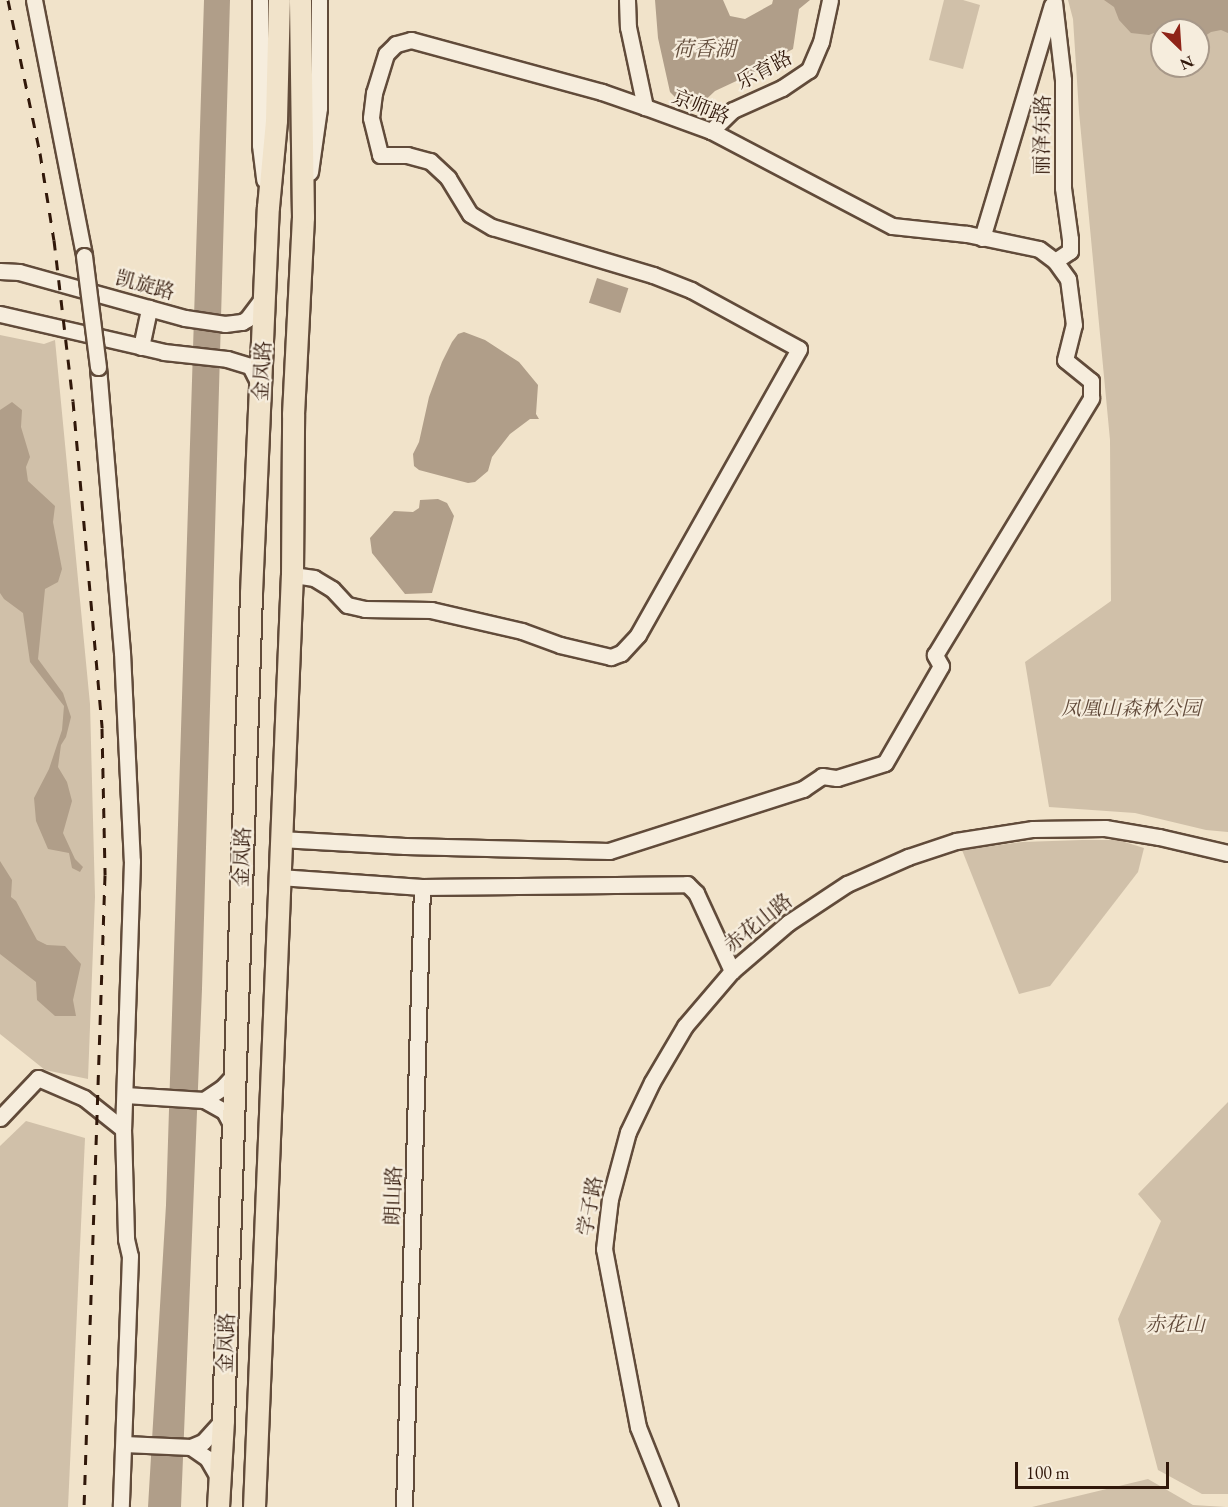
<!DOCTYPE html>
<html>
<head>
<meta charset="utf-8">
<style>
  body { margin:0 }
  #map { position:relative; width:1228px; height:1507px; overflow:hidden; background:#f1e3ca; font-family:"EB Garamond","Noto Serif SC",serif }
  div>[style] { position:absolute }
  .green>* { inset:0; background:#d0c0a9 }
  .water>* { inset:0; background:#b09e89; transform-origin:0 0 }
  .roads { filter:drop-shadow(2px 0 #614b3a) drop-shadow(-2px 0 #614b3a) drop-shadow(0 2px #614b3a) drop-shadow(0 -2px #614b3a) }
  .minor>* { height:15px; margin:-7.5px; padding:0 7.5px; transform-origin:7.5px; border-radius:7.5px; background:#f6eddd }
  .highway>* { height:21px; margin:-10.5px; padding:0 10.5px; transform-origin:10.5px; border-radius:10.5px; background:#f1e3ca }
  .rail>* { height:3px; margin-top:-1.5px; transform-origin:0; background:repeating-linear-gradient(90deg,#31180a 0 10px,transparent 0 20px) }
  .bridges { filter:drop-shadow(2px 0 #614b3a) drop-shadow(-2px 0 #614b3a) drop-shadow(0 2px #614b3a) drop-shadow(0 -2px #614b3a) }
  .minor-bridge>* { height:15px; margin:-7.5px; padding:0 7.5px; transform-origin:7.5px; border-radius:7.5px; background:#f6eddd }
  span { translate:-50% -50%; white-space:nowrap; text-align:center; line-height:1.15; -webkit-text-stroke:4.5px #f6eddd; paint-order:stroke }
  .street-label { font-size:20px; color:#31180a }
  .park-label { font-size:20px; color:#614a3a; font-style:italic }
  .water-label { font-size:21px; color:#644e3d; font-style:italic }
  .north { position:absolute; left:1150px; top:18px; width:60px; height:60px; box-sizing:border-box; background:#f6eddd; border:2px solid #a79889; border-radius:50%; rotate:155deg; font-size:16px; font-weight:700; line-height:24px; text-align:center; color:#31180a }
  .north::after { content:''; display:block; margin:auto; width:21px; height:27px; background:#8f2418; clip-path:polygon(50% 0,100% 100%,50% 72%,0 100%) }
  .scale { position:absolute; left:1015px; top:1462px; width:154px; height:27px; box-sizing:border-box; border:3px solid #31180a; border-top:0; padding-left:8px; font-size:18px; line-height:21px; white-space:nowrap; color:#31180a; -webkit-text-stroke:4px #f6eddd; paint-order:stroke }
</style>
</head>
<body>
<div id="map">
  <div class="green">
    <div style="clip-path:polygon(944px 0,963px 0,980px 5px,963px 69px,929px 60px)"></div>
    <div style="clip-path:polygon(evenodd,1068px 0,1228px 0,1228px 832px,1206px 830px,1135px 813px,1049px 807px,1025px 662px,1111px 601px,1110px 440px,1079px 112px,1073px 19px,1068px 0,1162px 30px,1198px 30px,1198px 66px,1162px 66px,1162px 30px)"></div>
    <div style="clip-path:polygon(0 335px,44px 344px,55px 340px,90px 704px,95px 897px,88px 1079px,45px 1070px,0 1034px)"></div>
    <div style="clip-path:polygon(1082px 840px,1118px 840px,1144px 848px,1138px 872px,1050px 986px,1019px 994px,962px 850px,1022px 842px)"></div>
    <div style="clip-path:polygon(1228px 1102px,1228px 1494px,1202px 1494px,1158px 1470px,1118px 1319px,1161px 1221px,1138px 1194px)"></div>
    <div style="clip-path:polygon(26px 1121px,85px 1138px,68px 1507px,0 1507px,0 1146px)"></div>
    <div style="clip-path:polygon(1148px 1479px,1193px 1505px,1226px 1507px,1032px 1507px)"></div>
  </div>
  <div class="water">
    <div style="clip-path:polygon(204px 0,230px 0,202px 989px,181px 1507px,148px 1507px,166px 1205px)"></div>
    <div style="clip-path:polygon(655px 0,723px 0,730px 16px,745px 19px,772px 4px,773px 0,810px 0,799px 9px,793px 49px,774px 59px,768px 66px,715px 91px,698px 107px,676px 98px,670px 92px,658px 38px)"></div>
    <div style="clip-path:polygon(1093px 0,1228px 0,1228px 33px,1221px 30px,1211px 32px,1199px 40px,1198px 30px,1161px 30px,1149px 35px,1131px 33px,1119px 20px,1114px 7px,1104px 0)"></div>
    <div style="left:597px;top:278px;width:33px;height:26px;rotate:18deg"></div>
    <div style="clip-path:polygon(464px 332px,485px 340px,519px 362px,538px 385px,536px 414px,539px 419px,530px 419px,510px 434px,492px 457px,488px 471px,475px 482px,468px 483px,419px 470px,414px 466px,413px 454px,419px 442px,429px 397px,442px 362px,452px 342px,458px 334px)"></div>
    <div style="clip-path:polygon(12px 402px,22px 410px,21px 427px,30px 457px,26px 467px,28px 481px,55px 506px,53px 522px,62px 569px,58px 582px,45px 589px,38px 659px,63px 693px,71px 717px,66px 737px,61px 745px,58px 767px,67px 782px,72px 801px,63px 833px,75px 859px,83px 867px,80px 872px,72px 868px,69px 853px,48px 849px,36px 821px,34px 798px,49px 769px,62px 730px,64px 706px,30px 662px,23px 613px,4px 599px,0 593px,0 410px)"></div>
    <div style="clip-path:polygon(438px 499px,447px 503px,454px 516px,432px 593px,405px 594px,372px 553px,370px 538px,394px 511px,413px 512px,419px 508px,420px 500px)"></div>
    <div style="clip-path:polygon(0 861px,12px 880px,11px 897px,16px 901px,37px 940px,47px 945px,65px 946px,81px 964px,73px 1000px,76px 1016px,55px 1016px,37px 1000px,36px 982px,0 954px)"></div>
  </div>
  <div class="roads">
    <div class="minor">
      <div style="left:34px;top:0;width:261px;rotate:78.9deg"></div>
      <div style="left:260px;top:0;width:145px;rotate:90deg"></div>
      <div style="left:260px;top:145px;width:35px;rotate:83deg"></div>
      <div style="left:627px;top:0;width:27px;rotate:88deg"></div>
      <div style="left:628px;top:27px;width:82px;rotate:78deg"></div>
      <div style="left:1054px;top:2px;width:79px;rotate:83.4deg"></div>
      <div style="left:1063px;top:80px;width:108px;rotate:90deg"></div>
      <div style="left:1063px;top:188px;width:51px;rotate:82.2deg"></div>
      <div style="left:1070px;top:239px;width:12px;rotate:90deg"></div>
      <div style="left:1070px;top:251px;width:18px;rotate:146deg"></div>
      <div style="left:711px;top:131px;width:30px;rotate:-44deg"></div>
      <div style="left:733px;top:110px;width:54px;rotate:-24.2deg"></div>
      <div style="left:782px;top:88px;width:32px;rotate:-34deg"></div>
      <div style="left:809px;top:70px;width:30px;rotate:-67deg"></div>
      <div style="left:821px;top:42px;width:43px;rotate:-77.9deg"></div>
      <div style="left:310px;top:172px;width:65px;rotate:-82deg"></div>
      <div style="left:319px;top:108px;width:108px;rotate:-90deg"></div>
      <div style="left:982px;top:238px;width:243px;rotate:-73.3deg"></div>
      <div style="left:0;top:271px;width:19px;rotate:3deg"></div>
      <div style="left:19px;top:272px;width:172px;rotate:15.5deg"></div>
      <div style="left:185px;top:318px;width:40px;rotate:8.5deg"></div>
      <div style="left:225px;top:324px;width:17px;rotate:-7deg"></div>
      <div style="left:242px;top:322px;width:6px;rotate:-31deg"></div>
      <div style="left:247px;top:319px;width:26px;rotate:-53deg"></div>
      <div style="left:0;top:314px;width:168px;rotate:13deg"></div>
      <div style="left:164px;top:352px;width:63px;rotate:6.3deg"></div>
      <div style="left:227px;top:359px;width:24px;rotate:17deg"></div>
      <div style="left:250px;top:366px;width:20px;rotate:63deg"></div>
      <div style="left:141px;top:347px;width:40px;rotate:-78deg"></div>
      <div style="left:98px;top:367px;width:286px;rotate:85.2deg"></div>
      <div style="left:122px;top:652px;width:209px;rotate:87.3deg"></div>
      <div style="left:132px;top:861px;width:268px;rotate:91.9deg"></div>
      <div style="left:123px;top:1129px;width:110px;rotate:88.4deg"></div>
      <div style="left:126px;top:1239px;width:17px;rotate:77deg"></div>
      <div style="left:130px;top:1256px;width:251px;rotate:92.1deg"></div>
      <div style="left:280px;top:839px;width:125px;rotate:3.2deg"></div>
      <div style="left:405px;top:846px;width:204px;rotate:1.4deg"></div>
      <div style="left:609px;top:851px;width:204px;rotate:-17.7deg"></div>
      <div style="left:803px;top:789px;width:23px;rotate:-34deg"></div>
      <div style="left:822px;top:776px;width:15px;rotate:8deg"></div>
      <div style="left:837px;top:778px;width:50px;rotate:-17.4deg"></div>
      <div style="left:885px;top:763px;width:112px;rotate:-60deg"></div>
      <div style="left:941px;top:666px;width:13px;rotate:-119deg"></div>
      <div style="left:935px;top:655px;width:301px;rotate:-58.7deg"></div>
      <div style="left:1091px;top:398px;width:17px;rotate:-90deg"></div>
      <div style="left:1091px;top:381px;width:33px;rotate:-141deg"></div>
      <div style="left:1065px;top:360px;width:36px;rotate:-76deg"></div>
      <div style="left:1074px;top:325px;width:46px;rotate:-97.4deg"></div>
      <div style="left:1068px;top:279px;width:22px;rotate:-126deg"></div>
      <div style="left:1055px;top:261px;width:20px;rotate:-143deg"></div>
      <div style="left:1039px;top:249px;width:74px;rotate:-168.2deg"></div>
      <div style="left:967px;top:234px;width:75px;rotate:-173.9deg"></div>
      <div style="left:892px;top:226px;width:204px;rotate:-152.3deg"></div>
      <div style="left:711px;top:131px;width:70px;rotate:-160deg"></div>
      <div style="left:645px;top:107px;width:46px;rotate:-160.8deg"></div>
      <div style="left:602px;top:92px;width:198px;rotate:-164.8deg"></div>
      <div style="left:411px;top:40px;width:16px;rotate:165deg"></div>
      <div style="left:396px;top:44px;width:14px;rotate:135deg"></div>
      <div style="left:386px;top:54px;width:41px;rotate:107.1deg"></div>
      <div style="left:374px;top:93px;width:25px;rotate:97deg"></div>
      <div style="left:371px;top:118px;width:38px;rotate:76deg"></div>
      <div style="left:380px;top:155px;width:27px"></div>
      <div style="left:407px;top:155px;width:24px;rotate:15deg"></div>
      <div style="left:430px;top:161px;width:25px;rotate:43deg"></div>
      <div style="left:448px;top:178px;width:42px;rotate:58.6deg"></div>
      <div style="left:470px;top:214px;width:26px;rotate:31deg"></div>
      <div style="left:492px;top:227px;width:168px;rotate:16.6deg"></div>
      <div style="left:653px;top:275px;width:41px;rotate:21.5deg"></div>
      <div style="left:691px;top:290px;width:123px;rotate:28.6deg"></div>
      <div style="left:799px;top:349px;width:328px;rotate:119.4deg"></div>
      <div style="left:638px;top:635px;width:25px;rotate:133deg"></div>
      <div style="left:621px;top:653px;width:11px;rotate:158deg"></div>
      <div style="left:611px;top:657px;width:52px;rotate:-166.8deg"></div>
      <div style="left:560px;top:645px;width:40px;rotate:-159.8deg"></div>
      <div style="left:522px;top:631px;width:93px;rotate:-167deg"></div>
      <div style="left:431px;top:610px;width:66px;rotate:-179.1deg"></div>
      <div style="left:365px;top:609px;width:18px;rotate:-167deg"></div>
      <div style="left:347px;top:605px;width:22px;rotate:-133deg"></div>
      <div style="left:332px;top:589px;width:21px;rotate:-149deg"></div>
      <div style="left:314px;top:578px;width:22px;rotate:-172deg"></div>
      <div style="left:279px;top:877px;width:143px;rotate:4deg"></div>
      <div style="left:422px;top:887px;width:265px;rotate:-0.6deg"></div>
      <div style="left:687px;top:884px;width:13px;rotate:45deg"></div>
      <div style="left:696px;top:893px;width:86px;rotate:65.2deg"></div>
      <div style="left:125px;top:1095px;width:79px;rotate:3.6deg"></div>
      <div style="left:204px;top:1100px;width:23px;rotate:29deg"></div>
      <div style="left:224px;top:1111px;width:19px;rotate:62deg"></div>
      <div style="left:204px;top:1100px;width:22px;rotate:-34deg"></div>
      <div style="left:222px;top:1088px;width:18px;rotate:-47deg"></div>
      <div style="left:0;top:1118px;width:55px;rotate:-46.5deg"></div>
      <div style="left:38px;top:1078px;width:50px;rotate:23.5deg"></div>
      <div style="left:84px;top:1098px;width:50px;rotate:38.5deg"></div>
      <div style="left:124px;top:1444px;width:67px;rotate:2.6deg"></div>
      <div style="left:191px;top:1447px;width:13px;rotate:-23deg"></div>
      <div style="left:203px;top:1442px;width:30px;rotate:-48deg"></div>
      <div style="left:191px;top:1447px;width:19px;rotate:35deg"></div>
      <div style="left:207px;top:1458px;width:24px;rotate:60deg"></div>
      <div style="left:404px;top:1507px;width:620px;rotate:-88.34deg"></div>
      <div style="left:670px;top:1507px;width:86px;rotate:-111.8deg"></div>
      <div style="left:638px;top:1427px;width:181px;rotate:-100.8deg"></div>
      <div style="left:604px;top:1249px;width:50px;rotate:-83.2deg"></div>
      <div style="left:610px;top:1199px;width:69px;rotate:-75deg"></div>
      <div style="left:628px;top:1132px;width:55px;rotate:-64.4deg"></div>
      <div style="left:652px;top:1082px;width:65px;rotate:-59.5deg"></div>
      <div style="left:685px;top:1026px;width:72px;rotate:-49.5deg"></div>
      <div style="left:732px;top:971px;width:74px;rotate:-40.6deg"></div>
      <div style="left:788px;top:923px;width:71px;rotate:-33.5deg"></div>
      <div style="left:847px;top:884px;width:67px;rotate:-23.9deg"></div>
      <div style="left:908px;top:857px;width:51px;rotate:-18.4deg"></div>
      <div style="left:956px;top:841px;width:78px;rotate:-8.9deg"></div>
      <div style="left:1033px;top:829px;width:72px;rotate:-0.8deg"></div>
      <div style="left:1105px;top:828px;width:55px;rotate:9.5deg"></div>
      <div style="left:1159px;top:837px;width:71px;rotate:13.1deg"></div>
    </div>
    <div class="highway">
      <div style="left:218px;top:1507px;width:87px;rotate:-86.7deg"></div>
      <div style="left:223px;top:1420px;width:827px;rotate:-88.06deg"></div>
      <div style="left:251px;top:593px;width:386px;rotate:-87.5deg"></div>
      <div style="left:268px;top:207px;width:87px;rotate:-84.7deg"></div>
      <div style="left:276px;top:120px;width:120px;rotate:-88.6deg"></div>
      <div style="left:254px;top:1507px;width:933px;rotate:-87.67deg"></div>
      <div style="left:292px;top:575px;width:161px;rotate:-89.6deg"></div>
      <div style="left:293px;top:414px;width:197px;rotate:-87.1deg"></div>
      <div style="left:303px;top:217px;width:217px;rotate:-90.8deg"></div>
    </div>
  </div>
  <div class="rail">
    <div style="left:8px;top:0;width:156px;rotate:78.2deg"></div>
    <div style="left:40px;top:153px;width:88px;rotate:80.9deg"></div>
    <div style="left:54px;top:240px;width:162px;rotate:83.3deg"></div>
    <div style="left:73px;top:401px;width:328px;rotate:84.9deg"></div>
    <div style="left:102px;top:728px;width:147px;rotate:88.8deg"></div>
    <div style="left:105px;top:875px;width:632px;rotate:91.9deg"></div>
  </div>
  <div class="bridges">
    <div class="minor-bridge">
      <div style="left:84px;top:256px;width:112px;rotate:82.8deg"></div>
    </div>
  </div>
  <div class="street-label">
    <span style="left:764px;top:70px;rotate:-28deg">乐育路</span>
    <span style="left:701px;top:107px;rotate:22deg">京师路</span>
    <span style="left:1042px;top:135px;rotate:-89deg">丽泽东路</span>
    <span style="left:145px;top:285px;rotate:15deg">凯旋路</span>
    <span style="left:262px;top:371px;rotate:-87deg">金凤路</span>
    <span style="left:242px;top:857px;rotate:-88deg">金凤路</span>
    <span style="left:758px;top:923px;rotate:-39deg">赤花山路</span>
    <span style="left:393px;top:1196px;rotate:-88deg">朗山路</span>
    <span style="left:590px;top:1206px;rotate:-80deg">学子路</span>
    <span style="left:226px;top:1343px;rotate:-88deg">金凤路</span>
  </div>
  <div class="park-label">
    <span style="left:1131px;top:708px">凤凰山森林公园</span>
    <span style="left:1175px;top:1324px">赤花山</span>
  </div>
  <div class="water-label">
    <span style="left:704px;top:49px">荷香湖</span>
  </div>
  <div class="north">N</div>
  <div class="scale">100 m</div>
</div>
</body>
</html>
